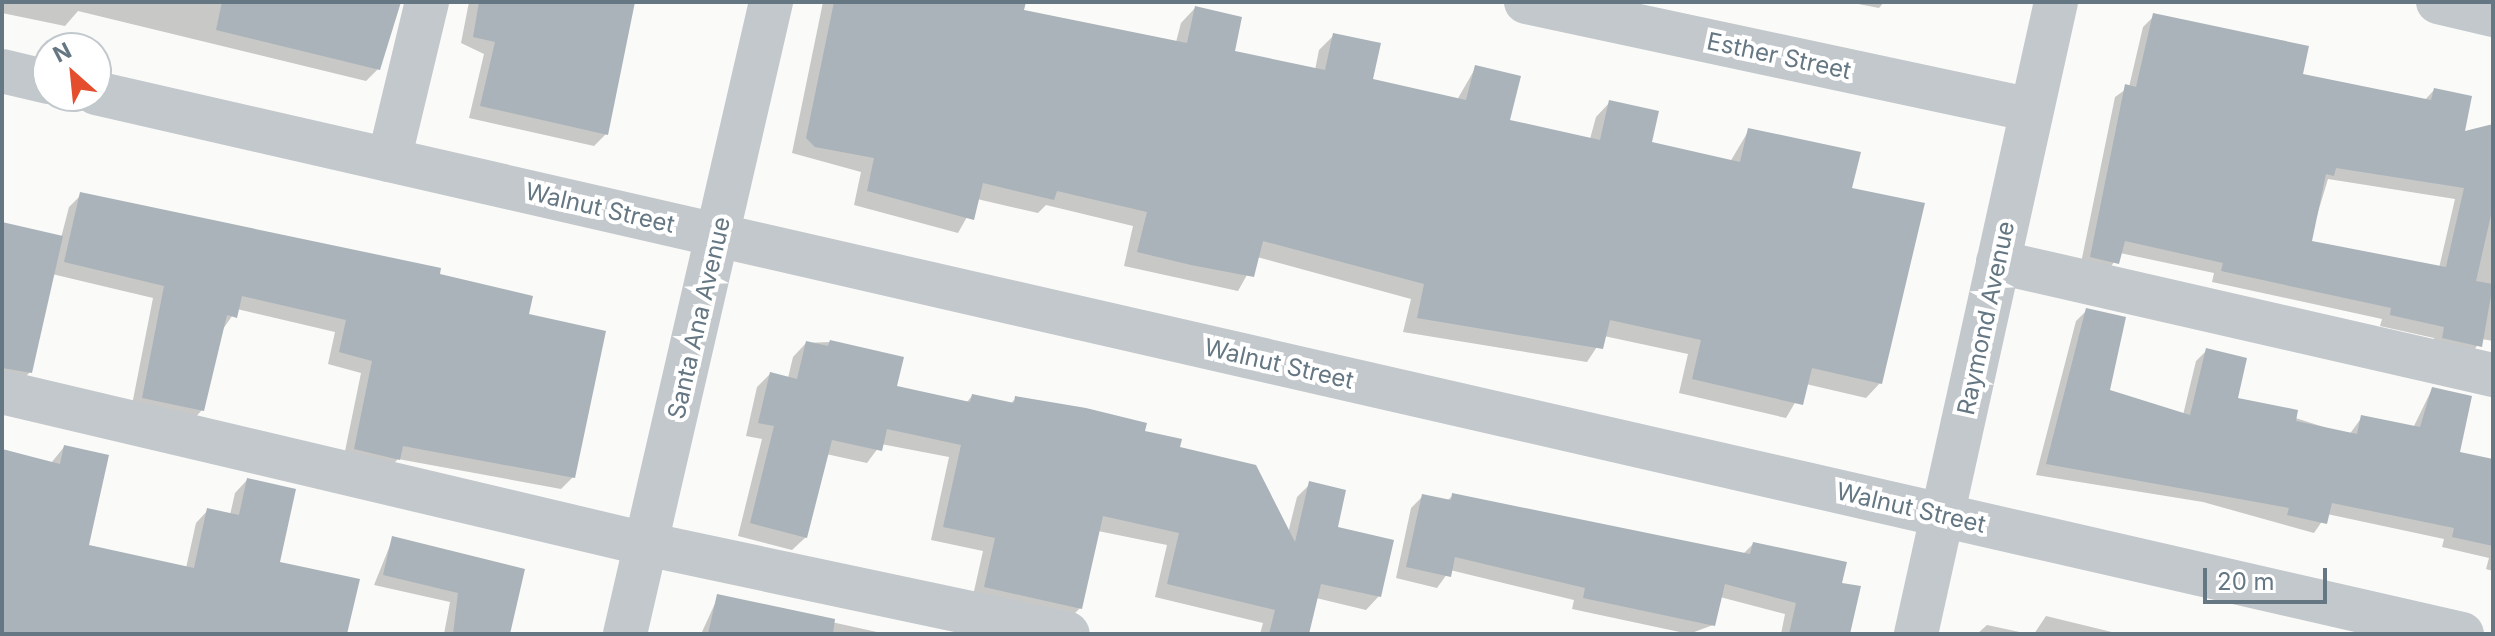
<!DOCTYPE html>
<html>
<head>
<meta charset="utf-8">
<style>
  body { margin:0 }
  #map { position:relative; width:2495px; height:636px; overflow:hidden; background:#fafaf8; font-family:Inter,sans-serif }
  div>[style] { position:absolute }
  .shadow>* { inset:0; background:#0003 }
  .building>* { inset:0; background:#aab3b9 }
  .minor>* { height:44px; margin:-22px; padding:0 22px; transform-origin:22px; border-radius:22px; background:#c3c8cc }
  span { translate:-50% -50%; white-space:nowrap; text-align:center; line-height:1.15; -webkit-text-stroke:8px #fff; paint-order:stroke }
  .street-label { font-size:24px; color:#657783 }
  .frame { position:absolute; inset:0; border:4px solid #657783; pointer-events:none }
  .north { position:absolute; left:32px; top:32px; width:80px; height:80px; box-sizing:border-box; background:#fff; border:2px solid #c1c9cd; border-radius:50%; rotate:333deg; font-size:22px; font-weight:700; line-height:32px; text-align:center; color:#657783 }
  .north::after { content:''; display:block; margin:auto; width:28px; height:36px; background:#e44e2d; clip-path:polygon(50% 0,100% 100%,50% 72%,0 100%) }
  .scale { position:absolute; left:2203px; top:568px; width:124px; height:36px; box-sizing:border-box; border:4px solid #657783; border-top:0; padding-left:10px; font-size:24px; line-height:28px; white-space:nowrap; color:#657783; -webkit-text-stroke:6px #fff; paint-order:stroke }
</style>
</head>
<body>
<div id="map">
  <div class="shadow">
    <div style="clip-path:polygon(2px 2px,399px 2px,378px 69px,366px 81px,78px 11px,65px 26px,2px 13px)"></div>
    <div style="clip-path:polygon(469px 2px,633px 2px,606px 134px,594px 146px,469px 118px,484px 54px,461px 43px)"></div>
    <div style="clip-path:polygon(823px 2px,1024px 2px,1022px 12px,1176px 42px,1181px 23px,1195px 8px,1232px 52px,1315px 70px,1319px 50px,1334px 35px,1371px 81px,1457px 100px,1476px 67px,1508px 121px,1590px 139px,1596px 117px,1610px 102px,1649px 144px,1730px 162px,1749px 130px,1850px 189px,1880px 383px,1866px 398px,1806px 384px,1786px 418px,1679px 393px,1688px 354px,1604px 336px,1587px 362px,1403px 332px,1411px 299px,1257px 257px,1238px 291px,1124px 266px,1133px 226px,1046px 205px,1038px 213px,977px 199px,958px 233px,854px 205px,861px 172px,792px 153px)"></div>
    <div style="clip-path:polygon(1848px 2px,1884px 2px,1879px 8px)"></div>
    <div style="clip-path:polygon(evenodd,2154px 16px,2300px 76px,2424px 101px,2434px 90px,2462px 132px,2493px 139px,2493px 341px,2482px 339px,2469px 357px,2432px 348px,2434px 338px,2380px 326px,2382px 319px,2212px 282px,2214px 273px,2120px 253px,2106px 274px,2080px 268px,2115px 97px,2129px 87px,2143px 27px,2154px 16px,2328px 179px,2455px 199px,2439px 268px,2309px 242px,2328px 179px)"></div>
    <div style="clip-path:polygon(81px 195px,438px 276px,527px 315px,573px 477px,561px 489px,398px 459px,386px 471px,343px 461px,361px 373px,328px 364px,335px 332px,237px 309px,223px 329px,202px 410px,190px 423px,131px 410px,153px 298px,52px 274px,30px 372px,19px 383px,2px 380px,2px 224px,61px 238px,69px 207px)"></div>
    <div style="clip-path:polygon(2087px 310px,2107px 391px,2183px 415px,2196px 361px,2207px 350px,2235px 399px,2349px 435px,2362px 417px,2413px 428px,2432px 389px,2458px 454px,2493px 461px,2493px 571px,2486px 569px,2489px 558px,2442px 547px,2444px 539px,2327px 514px,2314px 533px,2203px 502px,2036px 475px,2076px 321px)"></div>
    <div style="clip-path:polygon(830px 342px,895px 387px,966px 403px,972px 396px,1010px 404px,1016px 398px,1142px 432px,1177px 449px,1288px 533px,1297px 497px,1310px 484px,1379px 596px,1366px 610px,1316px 598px,1307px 634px,1260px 634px,1263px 623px,1155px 597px,1167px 545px,1098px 531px,1080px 608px,1067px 621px,972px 600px,983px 551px,931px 540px,949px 457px,881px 444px,867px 463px,826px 454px,806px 537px,792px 550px,738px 536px,762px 439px,746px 436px,757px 387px,770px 374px,788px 378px,793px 357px,806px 343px)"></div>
    <div style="clip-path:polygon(64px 447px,86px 546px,186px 568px,196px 523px,208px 510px,230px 515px,235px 493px,247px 480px,277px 563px,345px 634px,2px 634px,2px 449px,51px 463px)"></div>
    <div style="clip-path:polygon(1453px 495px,1742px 555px,1753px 544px,1840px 584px,1844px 634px,1781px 634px,1785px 614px,1720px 597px,1713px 625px,1689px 634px,1572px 609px,1574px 600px,1450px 570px,1437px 588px,1396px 578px,1411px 508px,1423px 496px,1446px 502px)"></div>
    <div style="clip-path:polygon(393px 538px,523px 571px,505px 634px,444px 634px,450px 602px,374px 585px)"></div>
    <div style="clip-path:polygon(718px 597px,886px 634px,701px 634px)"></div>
    <div style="clip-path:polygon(2046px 616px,2120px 634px,2034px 634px)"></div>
    <div style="clip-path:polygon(1987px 625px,2029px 634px,1977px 634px)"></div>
  </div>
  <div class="building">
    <div style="clip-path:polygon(222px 2px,401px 2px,380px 70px,216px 30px)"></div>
    <div style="clip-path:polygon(479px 2px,635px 2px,608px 135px,480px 106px,495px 42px,473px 37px)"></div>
    <div style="clip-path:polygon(834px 2px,1026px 2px,1024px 10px,1187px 43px,1195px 6px,1242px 17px,1235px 51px,1325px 70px,1333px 33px,1381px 43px,1373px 79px,1466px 100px,1475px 65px,1521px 76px,1510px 120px,1600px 140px,1609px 100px,1659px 111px,1652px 142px,1740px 162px,1748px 128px,1861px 152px,1852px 188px,1925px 203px,1882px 384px,1812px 368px,1803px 405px,1692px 379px,1701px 340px,1610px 320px,1603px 349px,1417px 318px,1424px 284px,1263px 241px,1254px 277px,1191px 265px,1137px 252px,1147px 212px,1057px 191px,1054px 200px,983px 183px,974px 220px,867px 191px,874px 158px,815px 147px,806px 138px)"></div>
    <div style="clip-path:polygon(evenodd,2153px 13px,2309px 46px,2303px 74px,2431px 100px,2434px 88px,2472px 96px,2465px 131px,2493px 124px,2493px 206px,2476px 281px,2493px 284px,2482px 347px,2442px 338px,2444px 327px,2390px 315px,2391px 308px,2221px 271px,2223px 263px,2125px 241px,2119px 264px,2090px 257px,2125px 84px,2136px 87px,2153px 13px,2336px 168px,2464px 188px,2446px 267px,2312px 241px,2326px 174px,2334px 176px,2336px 168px)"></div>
    <div style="clip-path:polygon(80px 192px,441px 268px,440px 274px,533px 296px,529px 314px,606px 331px,575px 478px,403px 446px,400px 460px,354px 449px,372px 361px,339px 352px,346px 320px,242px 296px,237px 318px,227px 315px,204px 411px,142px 398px,164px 286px,64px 262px)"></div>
    <div style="clip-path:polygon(2px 222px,63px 236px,32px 373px,2px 368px)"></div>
    <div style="clip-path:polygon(2086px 308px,2126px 317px,2110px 390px,2190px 415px,2206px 348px,2247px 358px,2238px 398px,2298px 410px,2296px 421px,2357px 434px,2361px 415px,2420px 427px,2432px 387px,2472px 396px,2460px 452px,2493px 459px,2493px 546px,2452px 537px,2454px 528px,2332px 503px,2327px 524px,2287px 515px,2289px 508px,2046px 464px)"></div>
    <div style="clip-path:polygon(830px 340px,904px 357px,897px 386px,970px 402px,972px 394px,1014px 403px,1015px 396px,1086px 408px,1147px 423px,1145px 431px,1182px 439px,1180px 447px,1256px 465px,1295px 542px,1309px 481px,1346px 490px,1338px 527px,1394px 540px,1381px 597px,1321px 584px,1309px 634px,1269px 634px,1275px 610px,1167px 584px,1179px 533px,1103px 516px,1082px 609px,984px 587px,995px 538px,943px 527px,961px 445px,887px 429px,882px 451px,832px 440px,807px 538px,750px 523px,774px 426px,758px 423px,770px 372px,797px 379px,806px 341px,828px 346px)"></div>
    <div style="clip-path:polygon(64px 445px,109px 455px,89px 545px,194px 568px,207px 508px,239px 515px,247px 478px,296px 489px,280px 562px,360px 579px,347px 634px,2px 634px,2px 449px,60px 464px)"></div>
    <div style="clip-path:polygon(1452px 493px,1750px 554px,1753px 542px,1847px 562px,1842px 583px,1861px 586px,1850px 634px,1789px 634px,1796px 603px,1725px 584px,1715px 626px,1583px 598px,1585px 588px,1455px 557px,1451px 577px,1406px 567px,1422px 494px,1451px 500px)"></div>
    <div style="clip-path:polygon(392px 536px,525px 569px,510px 634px,453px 634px,458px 593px,383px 575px)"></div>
    <div style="clip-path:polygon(717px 594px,835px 619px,833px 634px,708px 634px)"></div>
  </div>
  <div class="minor">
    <div style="left:1526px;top:2px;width:517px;rotate:12.05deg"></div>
    <div style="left:2438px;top:2px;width:57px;rotate:13.3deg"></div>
    <div style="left:2px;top:71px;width:47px;rotate:13.4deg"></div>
    <div style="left:96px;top:93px;width:2427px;rotate:12.88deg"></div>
    <div style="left:389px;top:160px;width:163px;rotate:-76.5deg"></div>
    <div style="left:1998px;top:262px;width:508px;rotate:12.86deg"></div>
    <div style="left:2px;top:392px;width:662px;rotate:13.28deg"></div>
    <div style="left:646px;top:544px;width:431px;rotate:12deg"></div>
    <div style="left:625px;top:634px;width:649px;rotate:-76.99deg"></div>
    <div style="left:1916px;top:634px;width:647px;rotate:-77.51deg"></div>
  </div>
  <div class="street-label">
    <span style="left:1779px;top:56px;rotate:12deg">Esther Street</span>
    <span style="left:600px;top:208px;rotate:13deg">Walnut Street</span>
    <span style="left:699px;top:318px;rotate:-77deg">Santa Ana Avenue</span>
    <span style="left:1986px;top:318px;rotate:-78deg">Raymond Avenue</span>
    <span style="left:1279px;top:364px;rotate:13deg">Walnut Street</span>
    <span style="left:1911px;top:508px;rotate:13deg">Walnut Street</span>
  </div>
  <div class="frame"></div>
  <div class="north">N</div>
  <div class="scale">20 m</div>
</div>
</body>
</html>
